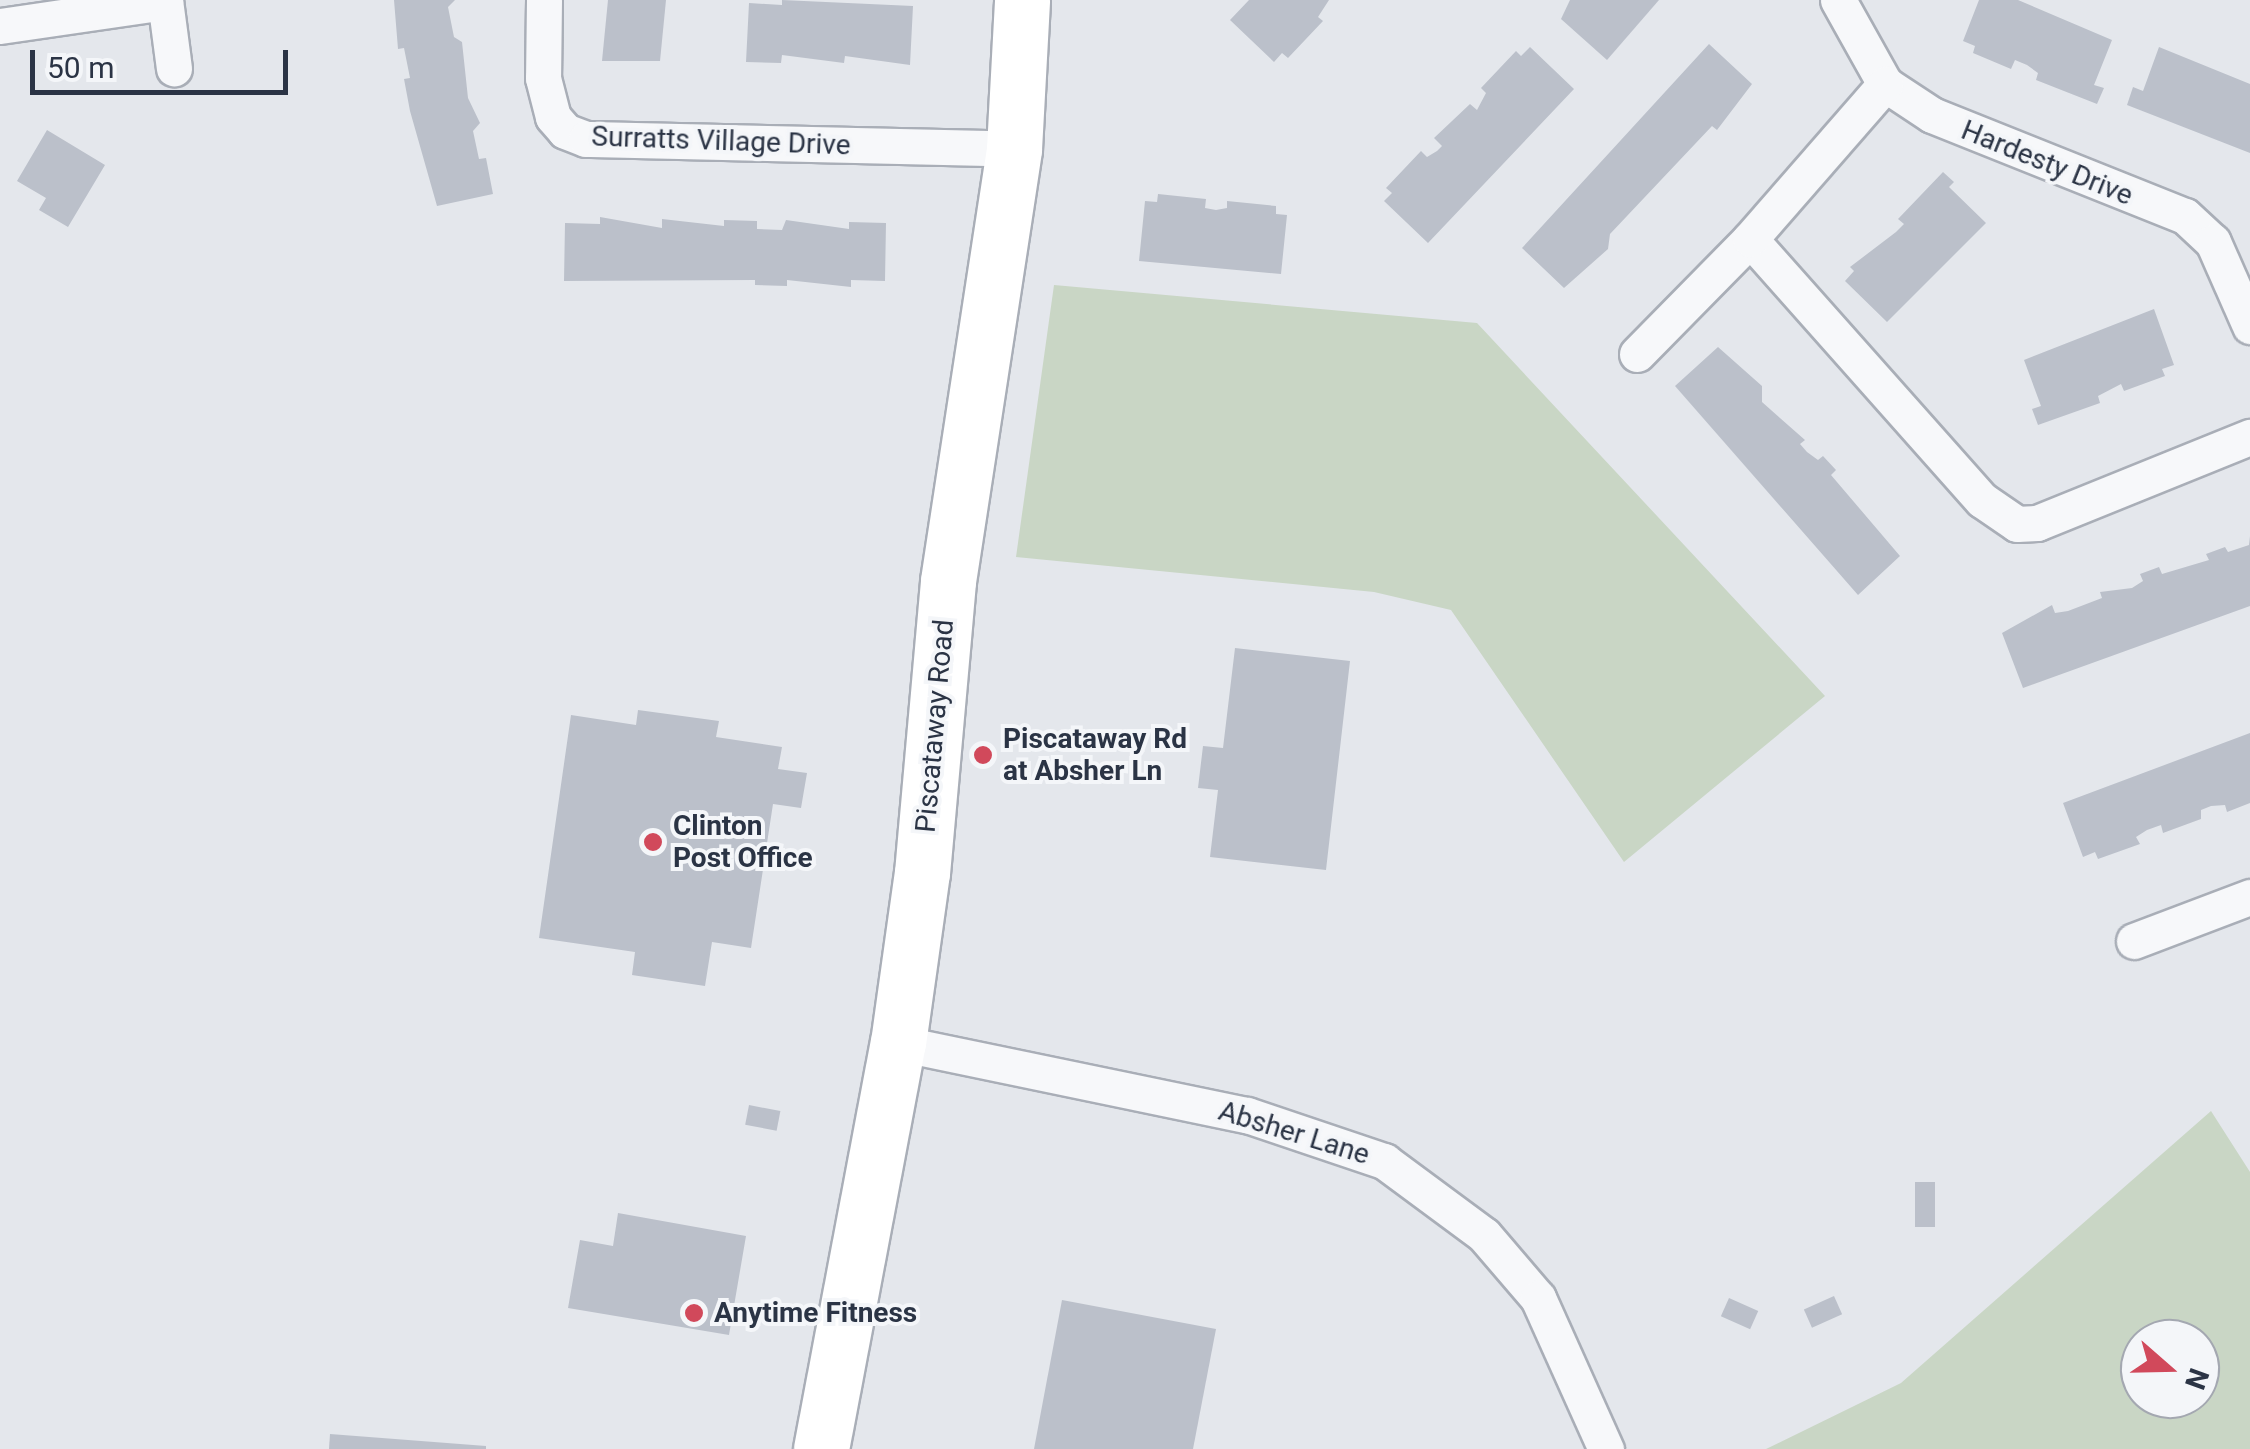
<!DOCTYPE html>
<html>
<head>
<meta charset="utf-8">
<style>
  body { margin:0 }
  #map { position:relative; width:2250px; height:1449px; overflow:hidden; background:#e4e7ec; font-family:Roboto,sans-serif }
  div>[style] { position:absolute }
  .green>* { inset:0; background:#c9d6c5 }
  .building>* { inset:0; background:#bbc0ca; transform-origin:0 0 }
  .roads { filter:drop-shadow(2px 0 #a9aeb7) drop-shadow(-2px 0 #a9aeb7) drop-shadow(0 2px #a9aeb7) drop-shadow(0 -2px #a9aeb7) }
  .street>* { height:35px; margin:-17.5px; padding:0 17.5px; transform-origin:17.5px; border-radius:17.5px; background:#f7f8fa }
  .primary>* { height:55px; margin:-27.5px; padding:0 27.5px; transform-origin:27.5px; border-radius:27.5px; background:#fff }
  .dots>* { width:28px; height:28px; translate:-50% -50%; box-sizing:border-box; border:5px solid #f4f6f9; border-radius:50% }
  span { translate:-50% -50%; white-space:nowrap; text-align:center; line-height:1.15; -webkit-text-stroke:8px #f4f6f9; paint-order:stroke }
  .street-label { font-size:28px; color:#2b3445 }
  .poi-label { font-size:28px; color:#2b3445; font-weight:700 }
  .left { translate:0 -50%; text-align:left }
  .north { position:absolute; left:2120px; top:1319px; width:100px; height:100px; box-sizing:border-box; background:#f4f6f9; border:2px solid #a4a8b1; border-radius:50%; rotate:110deg; font-size:28px; font-weight:700; line-height:40px; text-align:center; color:#2b3445 }
  .north::after { content:''; display:block; margin:auto; width:35px; height:45px; background:#d1495b; clip-path:polygon(50% 0,100% 100%,50% 72%,0 100%) }
  .scale { position:absolute; left:30px; top:50px; width:258px; height:45px; box-sizing:border-box; border:5px solid #2b3445; border-top:0; padding-left:12px; font-size:30px; line-height:35px; white-space:nowrap; color:#2b3445; -webkit-text-stroke:8px #f4f6f9; paint-order:stroke }
</style>
</head>
<body>
<div id="map">
  <div class="green">
    <div style="clip-path:polygon(1054px 285px,1477px 323px,1825px 696px,1624px 862px,1451px 610px,1374px 592px,1016px 557px)"></div>
    <div style="clip-path:polygon(evenodd,2211px 1111px,2250px 1172px,2250px 1449px,1766px 1449px,1901px 1383px,2211px 1111px,2200px 1339px,2200px 1399px,2140px 1399px,2140px 1339px,2200px 1339px)"></div>
  </div>
  <div class="building">
    <div style="clip-path:polygon(394px 0,455px 0,448px 7px,454px 37px,462px 42px,468px 98px,480px 123px,473px 131px,479px 159px,486px 158px,493px 194px,437px 206px,410px 111px,404px 79px,410px 78px,404px 48px,398px 49px)"></div>
    <div style="clip-path:polygon(608px 0,666px 0,660px 61px,602px 61px)"></div>
    <div style="clip-path:polygon(782px 0,913px 6px,910px 65px,845px 56px,844px 63px,782px 55px,781px 63px,746px 62px,749px 3px,782px 5px)"></div>
    <div style="clip-path:polygon(1249px 0,1329px 0,1318px 17px,1323px 21px,1288px 58px,1282px 53px,1274px 62px,1230px 20px)"></div>
    <div style="clip-path:polygon(1570px 0,1659px 0,1607px 60px,1561px 19px)"></div>
    <div style="clip-path:polygon(1979px 0,2018px 0,2112px 40px,2094px 85px,2104px 88px,2097px 104px,2036px 80px,2038px 73px,2027px 65px,2015px 60px,2011px 69px,1973px 53px,1975px 46px,1963px 41px)"></div>
    <div style="clip-path:polygon(1709px 44px,1752px 84px,1717px 130px,1712px 126px,1610px 234px,1608px 249px,1564px 288px,1522px 248px)"></div>
    <div style="clip-path:polygon(1530px 47px,1574px 89px,1428px 243px,1384px 201px,1392px 193px,1386px 188px,1421px 151px,1427px 157px,1437px 151px,1442px 146px,1434px 138px,1470px 104px,1477px 110px,1486px 93px,1481px 88px,1516px 51px,1521px 56px)"></div>
    <div style="clip-path:polygon(2159px 47px,2250px 84px,2250px 153px,2127px 105px,2133px 87px,2143px 91px)"></div>
    <div style="clip-path:polygon(47px 130px,105px 165px,68px 227px,39px 210px,46px 198px,17px 181px)"></div>
    <div style="clip-path:polygon(1943px 172px,1954px 182px,1949px 187px,1986px 223px,1887px 322px,1845px 281px,1854px 271px,1850px 267px,1896px 232px,1904px 224px,1898px 219px)"></div>
    <div style="clip-path:polygon(1158px 194px,1206px 199px,1205px 208px,1216px 210px,1227px 208px,1227px 201px,1276px 206px,1276px 214px,1287px 215px,1281px 274px,1139px 261px,1145px 201px,1157px 202px)"></div>
    <div style="clip-path:polygon(600px 217px,662px 228px,662px 219px,724px 226px,724px 220px,757px 221px,757px 229px,782px 230px,786px 220px,849px 229px,849px 222px,886px 223px,885px 281px,851px 280px,851px 287px,787px 280px,787px 286px,755px 285px,755px 280px,564px 281px,565px 223px,600px 224px)"></div>
    <div style="clip-path:polygon(2154px 309px,2174px 365px,2162px 369px,2165px 376px,2124px 391px,2121px 384px,2098px 396px,2100px 403px,2038px 425px,2032px 409px,2041px 406px,2024px 360px)"></div>
    <div style="clip-path:polygon(1718px 347px,1762px 386px,1762px 402px,1805px 440px,1800px 444px,1807px 452px,1818px 460px,1823px 456px,1836px 470px,1831px 475px,1900px 556px,1858px 595px,1675px 386px)"></div>
    <div style="clip-path:polygon(2250px 536px,2250px 606px,2023px 688px,2002px 633px,2052px 605px,2055px 613px,2068px 611px,2102px 598px,2100px 592px,2132px 588px,2143px 581px,2140px 574px,2159px 567px,2162px 574px,2209px 560px,2206px 554px,2225px 547px,2228px 552px,2249px 545px)"></div>
    <div style="clip-path:polygon(1235px 648px,1350px 661px,1326px 870px,1210px 857px,1218px 790px,1198px 788px,1203px 746px,1223px 748px)"></div>
    <div style="clip-path:polygon(638px 710px,719px 721px,716px 737px,782px 747px,778px 769px,807px 773px,801px 808px,773px 804px,751px 948px,712px 942px,705px 986px,632px 975px,635px 952px,539px 938px,571px 715px,636px 725px)"></div>
    <div style="clip-path:polygon(2250px 733px,2250px 803px,2227px 812px,2225px 805px,2211px 806px,2201px 810px,2201px 819px,2163px 833px,2161px 825px,2147px 830px,2136px 837px,2140px 844px,2098px 859px,2095px 852px,2083px 857px,2063px 803px)"></div>
    <div style="left:749px;top:1105px;width:32px;height:20px;rotate:11deg"></div>
    <div style="left:1915px;top:1182px;width:20px;height:45px"></div>
    <div style="clip-path:polygon(618px 1213px,746px 1236px,729px 1335px,568px 1308px,580px 1240px,613px 1246px)"></div>
    <div style="left:1834px;top:1296px;width:20px;height:33px;rotate:66deg"></div>
    <div style="left:1729px;top:1298px;width:32px;height:20px;rotate:24deg"></div>
    <div style="clip-path:polygon(1062px 1300px,1216px 1329px,1193px 1449px,1034px 1449px)"></div>
    <div style="clip-path:polygon(330px 1434px,486px 1446px,486px 1449px,329px 1449px)"></div>
  </div>
  <div class="roads">
    <div class="street">
      <div style="left:165px;top:0;width:69px;rotate:82.5deg"></div>
      <div style="left:544px;top:0;width:78px;rotate:90.7deg"></div>
      <div style="left:543px;top:78px;width:40px;rotate:75.6deg"></div>
      <div style="left:553px;top:117px;width:18px;rotate:49deg"></div>
      <div style="left:565px;top:131px;width:22px;rotate:21deg"></div>
      <div style="left:586px;top:139px;width:428px;rotate:1.3deg"></div>
      <div style="left:1838px;top:0;width:96px;rotate:60.8deg"></div>
      <div style="left:1885px;top:84px;width:56px;rotate:33.4deg"></div>
      <div style="left:1932px;top:115px;width:272px;rotate:21.8deg"></div>
      <div style="left:2185px;top:216px;width:38px;rotate:43deg"></div>
      <div style="left:2213px;top:242px;width:92px;rotate:66.2deg"></div>
      <div style="left:0;top:26px;width:167px;rotate:-8.3deg"></div>
      <div style="left:1750px;top:239px;width:349px;rotate:48.4deg"></div>
      <div style="left:1982px;top:500px;width:42px;rotate:34.4deg"></div>
      <div style="left:2017px;top:524px;width:20px;rotate:-3deg"></div>
      <div style="left:2037px;top:523px;width:230px;rotate:-22deg"></div>
      <div style="left:1637px;top:354px;width:161px;rotate:-45.5deg"></div>
      <div style="left:1750px;top:239px;width:206px;rotate:-48.9deg"></div>
      <div style="left:2134px;top:941px;width:124px;rotate:-20.8deg"></div>
      <div style="left:898px;top:1043px;width:356px;rotate:11.7deg"></div>
      <div style="left:1247px;top:1115px;width:145px;rotate:18.6deg"></div>
      <div style="left:1384px;top:1161px;width:124px;rotate:36.5deg"></div>
      <div style="left:1484px;top:1235px;width:83px;rotate:49.4deg"></div>
      <div style="left:1538px;top:1298px;width:166px;rotate:65.8deg"></div>
    </div>
    <div class="primary">
      <div style="left:821px;top:1449px;width:413px;rotate:-79.3deg"></div>
      <div style="left:898px;top:1043px;width:172px;rotate:-82deg"></div>
      <div style="left:922px;top:873px;width:293px;rotate:-84.9deg"></div>
      <div style="left:948px;top:581px;width:437px;rotate:-81.3deg"></div>
      <div style="left:1014px;top:149px;width:149px;rotate:-86.9deg"></div>
    </div>
  </div>
  <div class="dots">
    <div style="left:983px;top:755px;background:#d1495b"></div>
    <div style="left:653px;top:842px;background:#d1495b"></div>
    <div style="left:694px;top:1313px;background:#d1495b"></div>
  </div>
  <div class="street-label">
    <span style="left:721px;top:141px;rotate:2deg">Surratts Village Drive</span>
    <span style="left:2047px;top:163px;rotate:22deg">Hardesty Drive</span>
    <span style="left:935px;top:726px;rotate:-85deg">Piscataway Road</span>
    <span style="left:1294px;top:1133px;rotate:17deg">Absher Lane</span>
  </div>
  <div class="poi-label">
    <span class="left" style="left:1003px;top:755px">Piscataway Rd<br>at Absher Ln</span>
    <span class="left" style="left:673px;top:842px">Clinton<br>Post Office</span>
    <span class="left" style="left:714px;top:1313px">Anytime Fitness</span>
  </div>
  <div class="north">N</div>
  <div class="scale">50 m</div>
</div>
</body>
</html>
